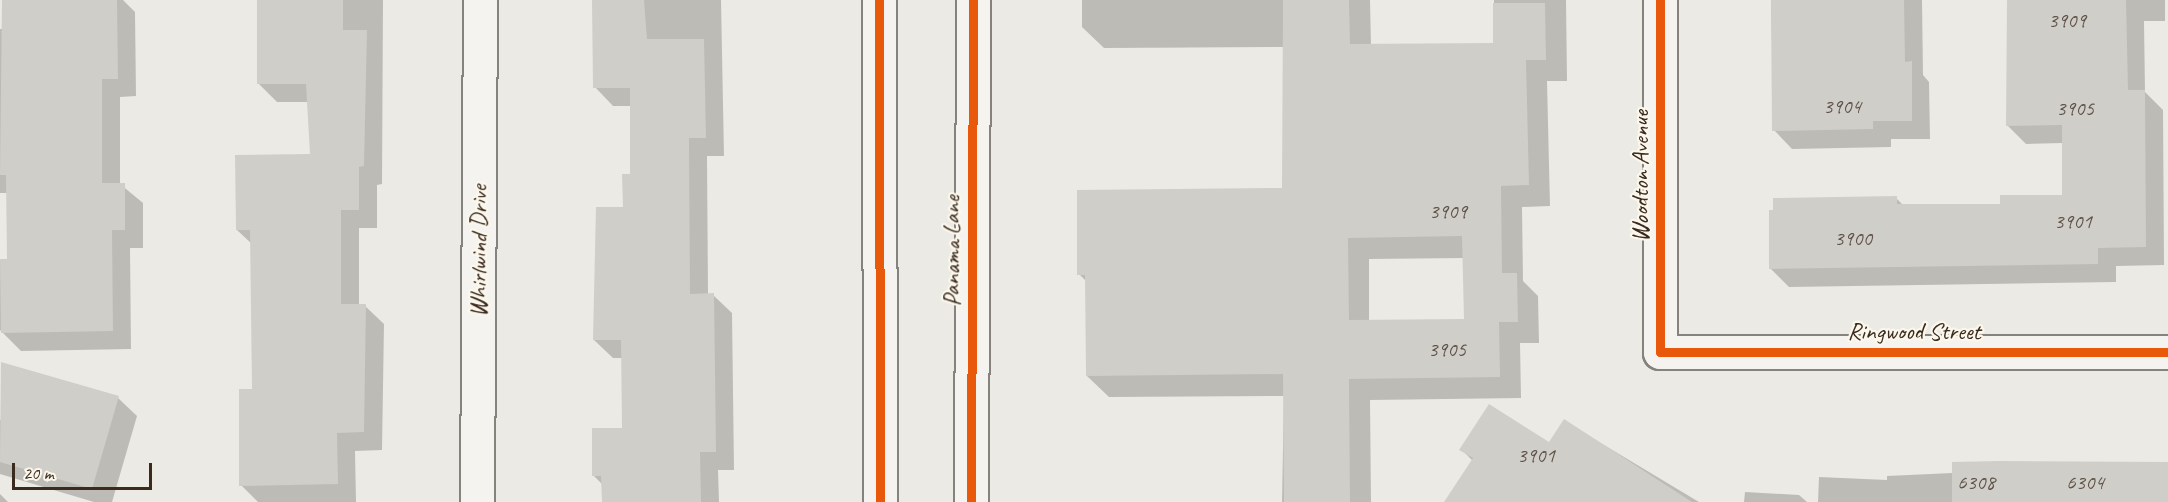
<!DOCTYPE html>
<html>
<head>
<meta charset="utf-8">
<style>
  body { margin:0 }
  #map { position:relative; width:2168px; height:502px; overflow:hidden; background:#eceae4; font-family:Caveat,sans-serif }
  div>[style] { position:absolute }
  .shadow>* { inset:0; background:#0003 }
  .building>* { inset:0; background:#d0cec9 }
  .roads { filter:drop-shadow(2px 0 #86827c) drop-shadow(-2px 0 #86827c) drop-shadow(0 2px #86827c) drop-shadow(0 -2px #86827c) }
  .minor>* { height:33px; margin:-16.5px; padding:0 16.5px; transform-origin:16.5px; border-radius:16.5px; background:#f4f3ef }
  .secondary>* { height:33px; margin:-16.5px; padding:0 16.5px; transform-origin:16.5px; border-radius:16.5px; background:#f4f3ef }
  .cycleway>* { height:9px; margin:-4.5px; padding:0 4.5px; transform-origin:4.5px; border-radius:4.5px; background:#e8590c }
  span { translate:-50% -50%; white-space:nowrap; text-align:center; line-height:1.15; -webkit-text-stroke:4.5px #fbf7ec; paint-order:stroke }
  .number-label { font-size:21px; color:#605349 }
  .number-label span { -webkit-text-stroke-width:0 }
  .street-label { font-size:24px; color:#3b2a1e }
  .scale { position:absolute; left:12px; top:463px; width:140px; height:27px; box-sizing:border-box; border:3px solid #3b2a1e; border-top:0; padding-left:8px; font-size:18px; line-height:21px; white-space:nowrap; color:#3b2a1e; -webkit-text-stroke:4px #fbf7ec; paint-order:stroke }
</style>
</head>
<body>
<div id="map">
  <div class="shadow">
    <div style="clip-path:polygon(4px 0,123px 0,135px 12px,136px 96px,120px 97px,120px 184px,143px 203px,143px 248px,130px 248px,131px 349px,21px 351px,0 330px,0 260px,9px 260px,8px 193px,0 193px,0 29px,4px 29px)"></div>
    <div style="clip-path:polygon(258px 0,383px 0,382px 184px,377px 185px,377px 228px,359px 228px,359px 306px,365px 306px,384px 324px,382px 450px,355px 451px,356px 502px,258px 502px,241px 485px,253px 391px,252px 244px,237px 230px,311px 156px,308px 102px,277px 102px,259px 84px)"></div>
    <div style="clip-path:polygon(593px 0,721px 0,724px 156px,707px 156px,708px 295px,713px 295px,732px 313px,734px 470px,718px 470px,719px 502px,603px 502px,603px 485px,593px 475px,624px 429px,623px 358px,613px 358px,594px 340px,631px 175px,631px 106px,613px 106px,595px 87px)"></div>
    <div style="clip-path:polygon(evenodd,1082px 0,1370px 0,1371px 46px,1494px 45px,1494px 0,1566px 0,1567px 81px,1547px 81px,1550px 206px,1522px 207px,1523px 281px,1538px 296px,1539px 343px,1520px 343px,1521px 398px,1370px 400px,1371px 502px,1282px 502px,1284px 396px,1109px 397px,1087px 376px,1087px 282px,1079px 274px,1283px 189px,1285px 47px,1104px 48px,1082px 27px,1082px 0,1464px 258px,1465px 321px,1369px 322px,1369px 259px,1464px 258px)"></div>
    <div style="clip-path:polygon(1771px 0,1922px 0,1923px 75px,1929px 82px,1930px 139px,1891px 139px,1891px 147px,1792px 149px,1774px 130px)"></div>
    <div style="clip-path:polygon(2008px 0,2165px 0,2165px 21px,2144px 21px,2145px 92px,2163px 110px,2164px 265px,2116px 266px,2116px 282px,1789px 287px,1770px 268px,1896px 198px,1904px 206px,2002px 206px,2063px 196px,2063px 143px,2026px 144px,2007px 125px)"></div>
    <div style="clip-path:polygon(118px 398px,137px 416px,112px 502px,94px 502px,0 474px,0 420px)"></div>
    <div style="clip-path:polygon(1564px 421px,1699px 502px,1446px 502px,1473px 461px,1461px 449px,1549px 444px)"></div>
    <div style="clip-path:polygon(2168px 463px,2168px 502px,1818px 502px,1819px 477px,1887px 480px,1887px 476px)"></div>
    <div style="clip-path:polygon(1745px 492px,1799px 495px,1807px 502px,1744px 502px)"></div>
    <div style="clip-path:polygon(0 494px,8px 502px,0 502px)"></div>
  </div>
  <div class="building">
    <div style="clip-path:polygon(2px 0,117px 0,118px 79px,102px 79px,102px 183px,125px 183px,125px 230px,112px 230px,113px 331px,1px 333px,0 259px,7px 259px,6px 175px,0 175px)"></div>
    <div style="clip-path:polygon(257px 0,343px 0,343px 30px,367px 30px,364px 166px,359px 167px,359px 210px,341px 210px,341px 304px,366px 304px,364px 432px,337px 433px,338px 484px,239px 486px,239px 389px,252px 389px,250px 230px,236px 230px,235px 155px,310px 154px,306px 84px,257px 84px)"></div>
    <div style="clip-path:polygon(592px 0,644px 0,647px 39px,704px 39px,706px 138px,689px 138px,690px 294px,714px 293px,716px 452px,700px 452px,701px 502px,602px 502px,601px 476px,592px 476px,592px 428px,622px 428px,621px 340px,593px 340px,596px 207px,623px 207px,622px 174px,630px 174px,630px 88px,593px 88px)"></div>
    <div style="clip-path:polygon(evenodd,1283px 0,1349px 0,1350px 44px,1493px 43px,1493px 3px,1545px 3px,1546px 60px,1526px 60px,1529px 185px,1501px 186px,1502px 273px,1517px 273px,1518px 322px,1499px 322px,1500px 377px,1349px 379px,1350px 502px,1284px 502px,1283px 374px,1086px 376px,1085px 275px,1077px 275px,1077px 190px,1282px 188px,1283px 0,1462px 236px,1464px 319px,1349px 320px,1348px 238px,1462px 236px)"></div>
    <div style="clip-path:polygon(1771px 0,1904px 0,1905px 62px,1912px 61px,1912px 121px,1873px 121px,1873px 129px,1772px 131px)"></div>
    <div style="clip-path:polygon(2007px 0,2126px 0,2128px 90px,2145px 90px,2146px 247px,2098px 248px,2098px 264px,1769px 269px,1769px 210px,1773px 210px,1773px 198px,1897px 196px,1897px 204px,2000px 204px,2000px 195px,2062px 195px,2062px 125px,2006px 126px)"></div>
    <div style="clip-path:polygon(1px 362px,119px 396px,92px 489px,0 462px)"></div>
    <div style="clip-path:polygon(1489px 404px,1549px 442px,1564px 419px,1692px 502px,1444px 502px,1473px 458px,1459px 450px)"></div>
    <div style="clip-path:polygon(2000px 461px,2168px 462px,2168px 502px,1952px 502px,1952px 462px)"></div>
  </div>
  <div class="roads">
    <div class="minor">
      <div style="left:1660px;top:0;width:352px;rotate:90deg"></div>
      <div style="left:1660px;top:352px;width:508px"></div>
      <div style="left:477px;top:502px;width:502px;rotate:-89.66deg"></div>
    </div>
    <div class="secondary">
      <div style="left:879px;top:0;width:502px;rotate:89.89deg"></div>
      <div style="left:971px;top:502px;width:502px;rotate:-89.77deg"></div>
    </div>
  </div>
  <div class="cycleway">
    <div style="left:879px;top:0;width:502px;rotate:89.89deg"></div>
    <div style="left:1660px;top:0;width:352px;rotate:90deg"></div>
    <div style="left:1660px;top:352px;width:508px"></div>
    <div style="left:971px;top:502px;width:502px;rotate:-89.77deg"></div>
  </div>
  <div class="number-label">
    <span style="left:2067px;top:20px">3909</span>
    <span style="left:1842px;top:106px">3904</span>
    <span style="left:2075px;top:108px">3905</span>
    <span style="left:1448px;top:211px">3909</span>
    <span style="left:2073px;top:221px">3901</span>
    <span style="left:1853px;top:238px">3900</span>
    <span style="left:1447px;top:349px">3905</span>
    <span style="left:1536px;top:455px">3901</span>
    <span style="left:1976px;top:482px">6308</span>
    <span style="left:2085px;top:482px">6304</span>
  </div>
  <div class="street-label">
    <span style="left:1641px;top:176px;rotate:-90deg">Woodton Avenue</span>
    <span style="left:479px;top:251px;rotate:-90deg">Whirlwind Drive</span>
    <span style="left:952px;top:251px;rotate:-90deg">Panama Lane</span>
    <span style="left:1914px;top:332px">Ringwood Street</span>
  </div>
  <div class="scale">20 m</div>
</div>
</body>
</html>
